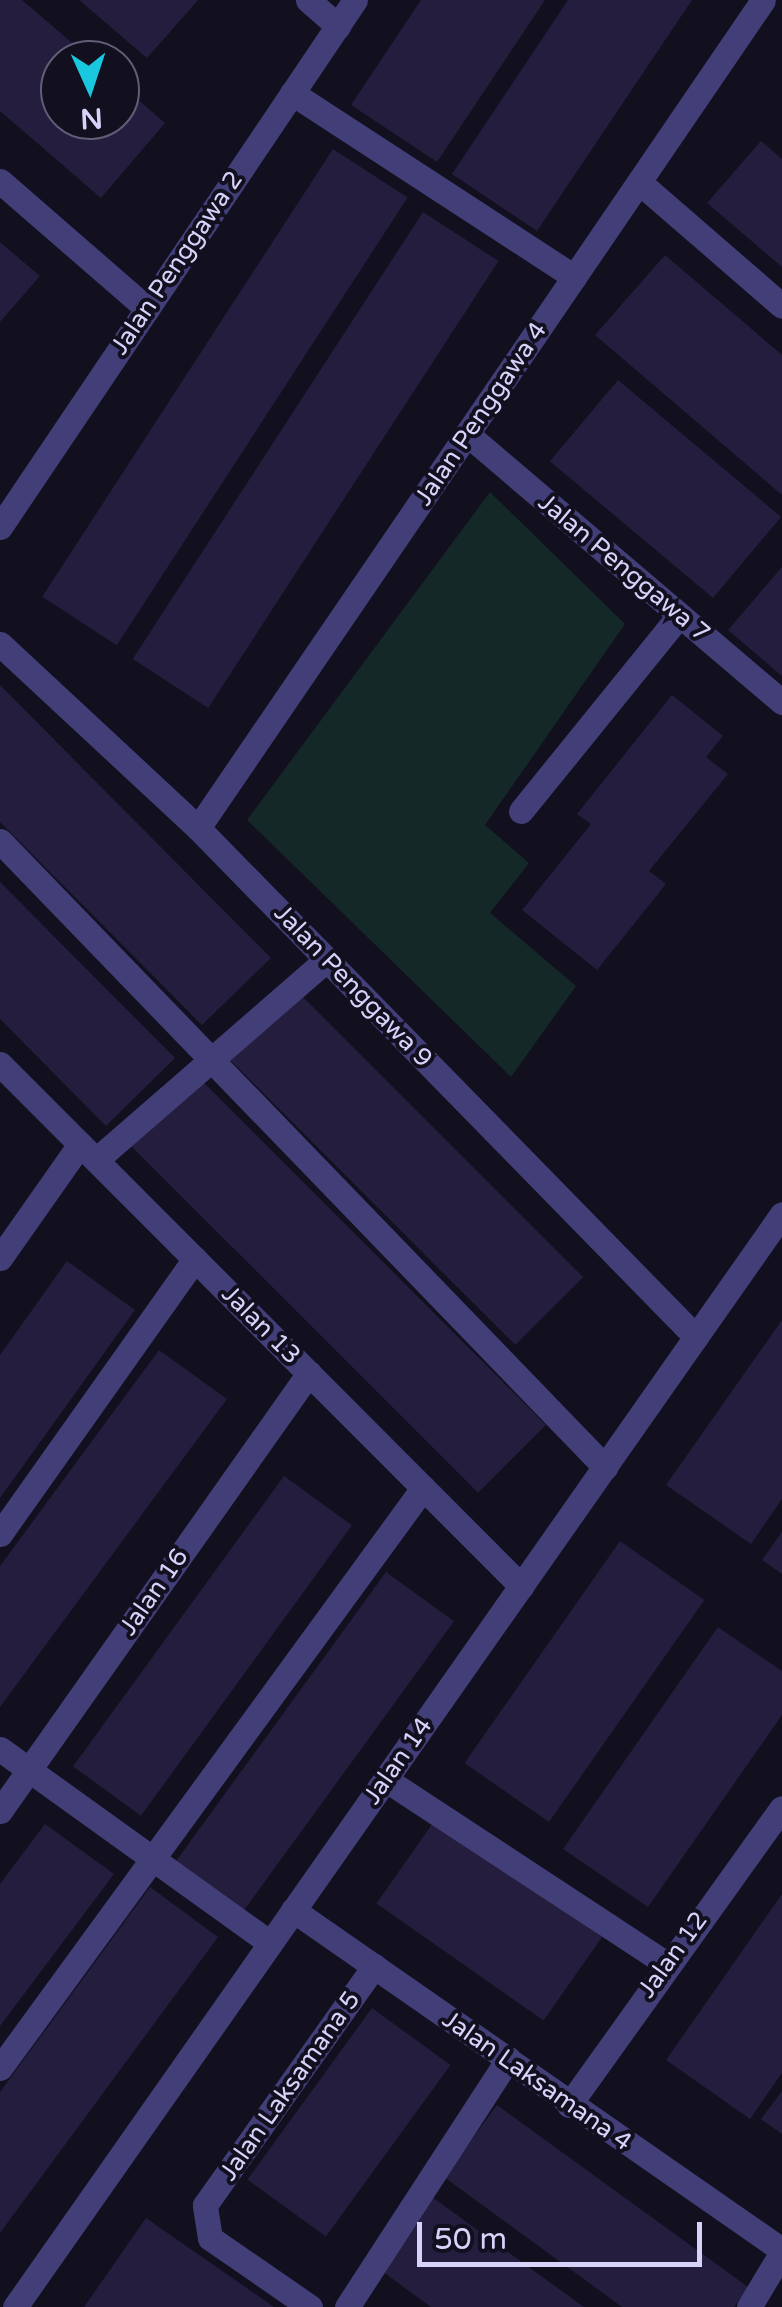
<!DOCTYPE html>
<html>
<head>
<meta charset="utf-8">
<style>
  body { margin:0 }
  #map { position:relative; width:782px; height:2307px; overflow:hidden; background:#120f1f; font-family:"Varela Round",sans-serif }
  div>[style] { position:absolute }
  .green>* { inset:0; background:#132827 }
  .building>* { inset:0; background:#241d3d; transform-origin:0 0 }
  .minor>* { height:25px; margin:-12.5px; padding:0 12.5px; transform-origin:12.5px; border-radius:12.5px; background:#423f78 }
  span { translate:-50% -50%; white-space:nowrap; text-align:center; line-height:1.15; -webkit-text-stroke:8px #120f1f; paint-order:stroke }
  .street-label { font-size:25px; color:#d7d2fa }
  .north { position:absolute; left:40px; top:40px; width:100px; height:100px; box-sizing:border-box; background:#120f1f; border:2px solid #615d77; border-radius:50%; rotate:177deg; font-size:28px; font-weight:700; line-height:40px; text-align:center; color:#d7d2fa }
  .north::after { content:''; display:block; margin:auto; width:35px; height:45px; background:#19c7de; clip-path:polygon(50% 0,100% 100%,50% 72%,0 100%) }
  .scale { position:absolute; left:417px; top:2222px; width:285px; height:45px; box-sizing:border-box; border:5px solid #d7d2fa; border-top:0; padding-left:12px; font-size:30px; line-height:35px; white-space:nowrap; color:#d7d2fa; -webkit-text-stroke:8px #120f1f; paint-order:stroke }
</style>
</head>
<body>
<div id="map">
  <div class="green">
    <div style="clip-path:polygon(490px 492px,625px 624px,485px 825px,529px 863px,490px 913px,576px 986px,511px 1077px,247px 820px)"></div>
  </div>
  <div class="building">
    <div style="clip-path:polygon(0 0,22px 0,92px 60px,60px 60px,60px 120px,120px 120px,120px 84px,165px 123px,101px 198px,0 111px)"></div>
    <div style="clip-path:polygon(79px 0,198px 0,147px 58px)"></div>
    <div style="clip-path:polygon(421px 0,545px 0,437px 162px,351px 105px)"></div>
    <div style="clip-path:polygon(568px 0,692px 0,537px 231px,452px 174px)"></div>
    <div style="clip-path:polygon(761px 141px,782px 159px,782px 267px,707px 203px)"></div>
    <div style="left:333px;top:149px;width:89px;height:534px;rotate:33deg"></div>
    <div style="left:423px;top:212px;width:90px;height:533px;rotate:33deg"></div>
    <div style="clip-path:polygon(0 242px,40px 276px,0 322px)"></div>
    <div style="clip-path:polygon(665px 255px,782px 355px,782px 495px,595px 335px)"></div>
    <div style="left:618px;top:380px;width:213px;height:106px;rotate:40deg"></div>
    <div style="clip-path:polygon(782px 567px,782px 676px,728px 630px)"></div>
    <div style="clip-path:polygon(0 685px,271px 958px,202px 1025px,0 822px)"></div>
    <div style="clip-path:polygon(672px 695px,723px 736px,706px 757px,728px 774px,649px 871px,666px 884px,597px 970px,522px 910px,591px 824px,577px 814px)"></div>
    <div style="clip-path:polygon(0 882px,175px 1058px,106px 1126px,0 1019px)"></div>
    <div style="left:294px;top:988px;width:409px;height:96px;rotate:45deg"></div>
    <div style="left:198px;top:1077px;width:492px;height:96px;rotate:45deg"></div>
    <div style="clip-path:polygon(67px 1261px,135px 1310px,0 1498px,0 1355px)"></div>
    <div style="clip-path:polygon(782px 1320px,782px 1499px,751px 1544px,666px 1485px)"></div>
    <div style="clip-path:polygon(159px 1350px,227px 1399px,0 1707px,0 1566px)"></div>
    <div style="left:284px;top:1476px;width:84px;height:359px;rotate:36deg"></div>
    <div style="clip-path:polygon(782px 1532px,782px 1574px,762px 1560px)"></div>
    <div style="left:620px;top:1541px;width:103px;height:271px;rotate:35deg"></div>
    <div style="left:386px;top:1572px;width:84px;height:359px;rotate:36deg"></div>
    <div style="clip-path:polygon(718px 1627px,782px 1671px,782px 1715px,648px 1907px,563px 1849px)"></div>
    <div style="left:435px;top:1820px;width:204px;height:102px;rotate:35deg"></div>
    <div style="clip-path:polygon(45px 1824px,114px 1874px,0 2026px,0 1884px)"></div>
    <div style="clip-path:polygon(150px 1887px,218px 1937px,0 2233px,0 2092px)"></div>
    <div style="clip-path:polygon(782px 1894px,782px 2073px,750px 2119px,666px 2060px)"></div>
    <div style="left:372px;top:2008px;width:97px;height:212px;rotate:36deg"></div>
    <div style="clip-path:polygon(782px 2091px,782px 2134px,761px 2119px)"></div>
    <div style="clip-path:polygon(497px 2105px,748px 2287px,734px 2307px,622px 2307px,444px 2177px)"></div>
    <div style="clip-path:polygon(432px 2197px,584px 2307px,431px 2307px,379px 2269px)"></div>
    <div style="clip-path:polygon(146px 2218px,274px 2307px,84px 2307px)"></div>
  </div>
  <div class="minor">
    <div style="left:308px;top:0;width:40px;rotate:41deg"></div>
    <div style="left:292px;top:93px;width:337px;rotate:33.1deg"></div>
    <div style="left:0;top:181px;width:195px;rotate:41deg"></div>
    <div style="left:639px;top:182px;width:189px;rotate:40.9deg"></div>
    <div style="left:467px;top:434px;width:414px;rotate:40.4deg"></div>
    <div style="left:0;top:527px;width:635px;rotate:-56.03deg"></div>
    <div style="left:0;top:644px;width:270px;rotate:42.9deg"></div>
    <div style="left:198px;top:828px;width:712px;rotate:45.63deg"></div>
    <div style="left:521px;top:811px;width:252px;rotate:-51deg"></div>
    <div style="left:198px;top:828px;width:1002px;rotate:-55.69deg"></div>
    <div style="left:0;top:841px;width:871px;rotate:45.98deg"></div>
    <div style="left:0;top:1064px;width:738px;rotate:45.05deg"></div>
    <div style="left:96px;top:1160px;width:306px;rotate:-41deg"></div>
    <div style="left:0;top:1258px;width:139px;rotate:-54.9deg"></div>
    <div style="left:0;top:1534px;width:337px;rotate:-54.7deg"></div>
    <div style="left:0;top:1749px;width:332px;rotate:35.7deg"></div>
    <div style="left:385px;top:1779px;width:335px;rotate:33.3deg"></div>
    <div style="left:0;top:1811px;width:536px;rotate:-54.8deg"></div>
    <div style="left:293px;top:1910px;width:596px;rotate:34.81deg"></div>
    <div style="left:0;top:2068px;width:718px;rotate:-53.9deg"></div>
    <div style="left:569px;top:2105px;width:365px;rotate:-54.4deg"></div>
    <div style="left:15px;top:2307px;width:1335px;rotate:-54.94deg"></div>
    <div style="left:310px;top:2307px;width:121px;rotate:-145.4deg"></div>
    <div style="left:210px;top:2238px;width:33px;rotate:-99deg"></div>
    <div style="left:205px;top:2205px;width:293px;rotate:-54.7deg"></div>
    <div style="left:347px;top:2307px;width:296px;rotate:-57deg"></div>
    <div style="left:749px;top:2307px;width:64px;rotate:-59deg"></div>
  </div>
  <div class="street-label">
    <span style="left:177px;top:263px;rotate:-56deg">Jalan Penggawa 2</span>
    <span style="left:481px;top:414px;rotate:-56deg">Jalan Penggawa 4</span>
    <span style="left:624px;top:568px;rotate:40deg">Jalan Penggawa 7</span>
    <span style="left:353px;top:986px;rotate:46deg">Jalan Penggawa 9</span>
    <span style="left:261px;top:1325px;rotate:45deg">Jalan 13</span>
    <span style="left:154px;top:1592px;rotate:-55deg">Jalan 16</span>
    <span style="left:398px;top:1761px;rotate:-55deg">Jalan 14</span>
    <span style="left:673px;top:1955px;rotate:-54deg">Jalan 12</span>
    <span style="left:537px;top:2081px;rotate:35deg">Jalan Laksamana 4</span>
    <span style="left:290px;top:2086px;rotate:-55deg">Jalan Laksamana 5</span>
  </div>
  <div class="north">N</div>
  <div class="scale">50 m</div>
</div>
</body>
</html>
